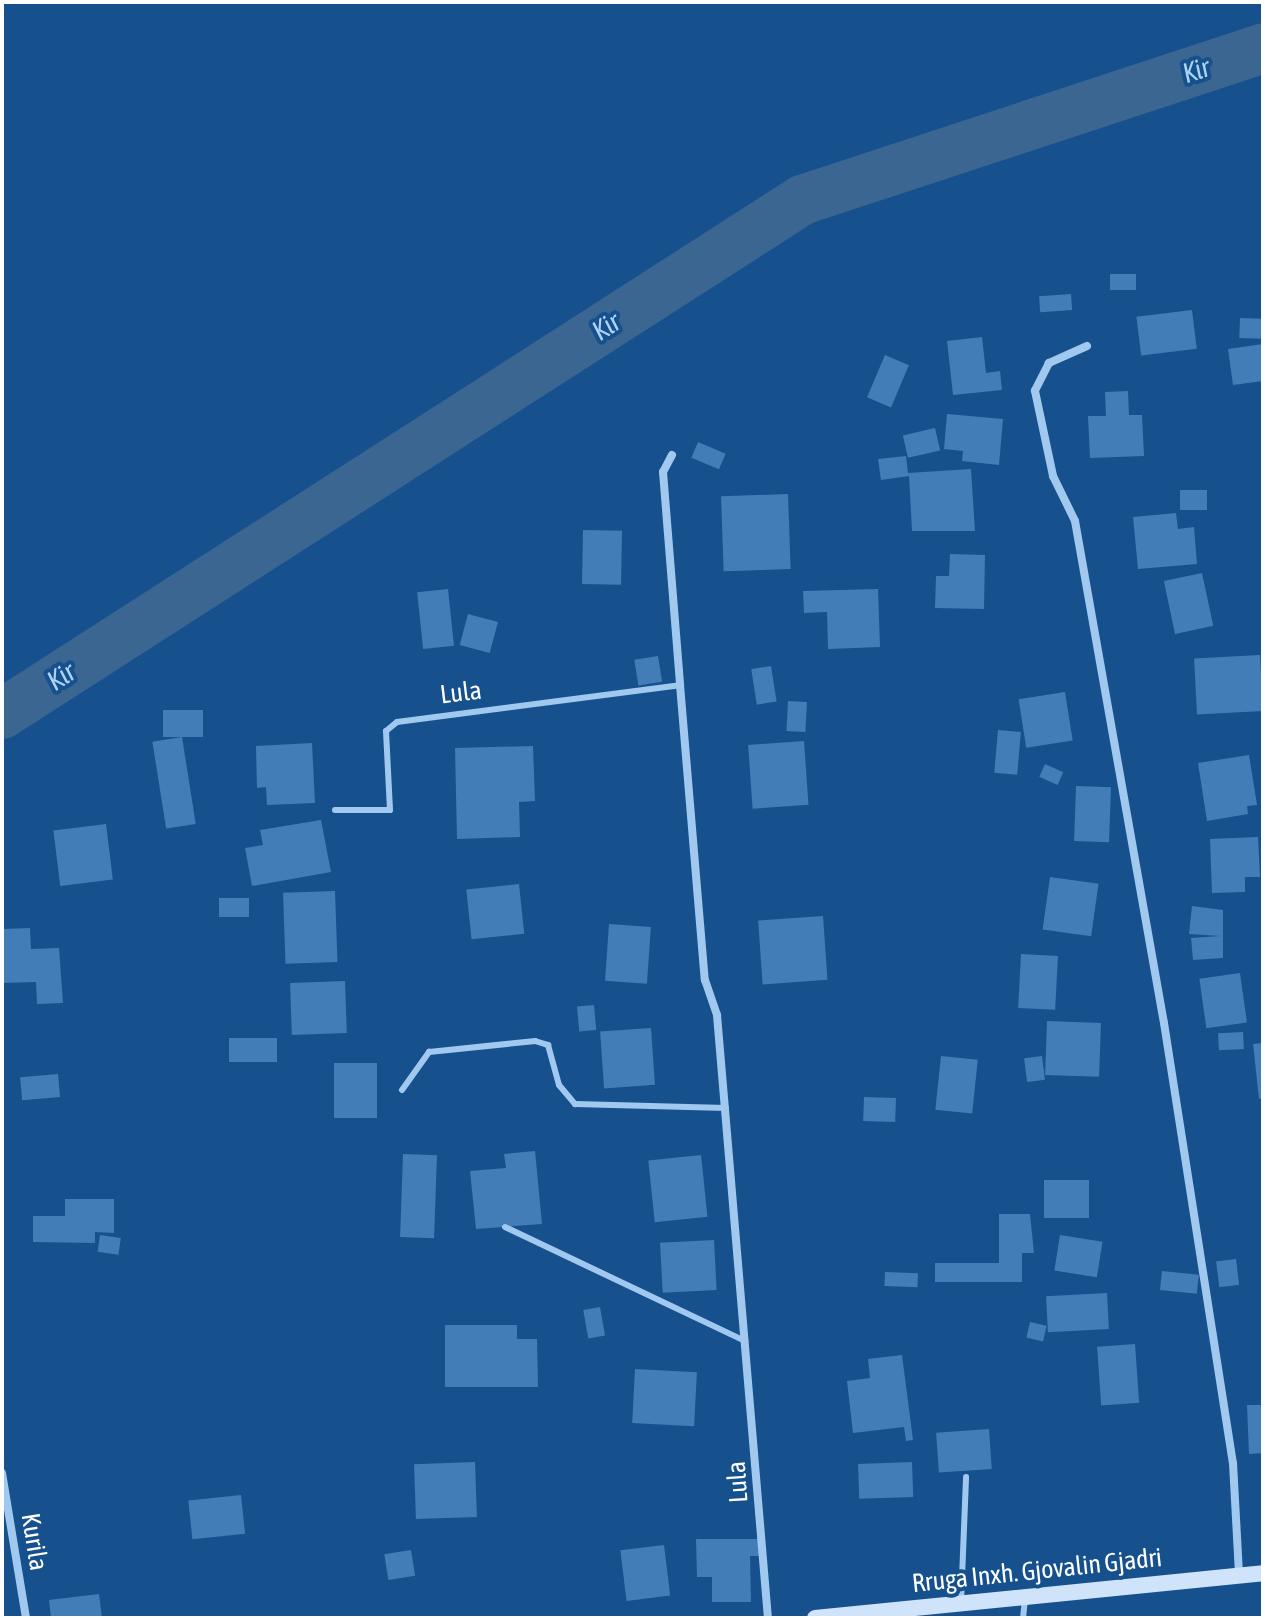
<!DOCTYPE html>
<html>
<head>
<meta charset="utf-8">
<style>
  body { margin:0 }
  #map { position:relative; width:1265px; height:1620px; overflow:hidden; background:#16518e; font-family:"Asap Condensed",sans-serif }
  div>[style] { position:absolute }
  .river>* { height:50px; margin:-25px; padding:0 25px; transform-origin:25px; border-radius:25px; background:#3b6692 }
  .building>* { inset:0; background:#437db8; transform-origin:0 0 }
  .service>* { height:6px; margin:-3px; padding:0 3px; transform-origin:3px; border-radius:3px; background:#a1c9f0 }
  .minor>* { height:8px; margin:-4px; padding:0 4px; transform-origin:4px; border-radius:4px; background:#a1c9f0 }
  .secondary>* { height:16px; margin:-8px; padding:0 8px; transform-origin:8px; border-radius:8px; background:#cfe4fb }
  span { translate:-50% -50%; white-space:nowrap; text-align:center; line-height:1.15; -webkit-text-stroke:8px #16518e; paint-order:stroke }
  .street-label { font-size:26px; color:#fff }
  .water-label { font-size:28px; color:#add3f7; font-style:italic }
  .frame { position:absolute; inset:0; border:4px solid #fff; pointer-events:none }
</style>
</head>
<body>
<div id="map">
  <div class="river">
    <div style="left:2px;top:714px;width:951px;rotate:-32.72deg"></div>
    <div style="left:802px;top:200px;width:485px;rotate:-18.2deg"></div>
  </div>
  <div class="building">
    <div style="left:1136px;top:274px;width:16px;height:26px;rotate:90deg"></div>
    <div style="left:1071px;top:294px;width:16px;height:32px;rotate:86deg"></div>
    <div style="left:1192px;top:310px;width:39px;height:56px;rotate:83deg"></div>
    <div style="left:1240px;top:318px;width:23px;height:20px;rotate:2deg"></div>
    <div style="clip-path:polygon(982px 337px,986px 373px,1000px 371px,1002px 390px,953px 395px,947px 341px)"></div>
    <div style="clip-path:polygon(1263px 344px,1263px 381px,1233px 385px,1228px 349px)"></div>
    <div style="left:885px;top:355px;width:26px;height:46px;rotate:23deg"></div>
    <div style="clip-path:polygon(1128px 391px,1129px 415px,1142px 415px,1144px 456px,1090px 458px,1088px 416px,1106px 416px,1105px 392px)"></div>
    <div style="clip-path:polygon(947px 414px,1003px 419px,999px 465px,962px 461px,963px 451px,944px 449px)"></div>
    <div style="left:935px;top:428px;width:23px;height:33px;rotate:77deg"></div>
    <div style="left:698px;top:442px;width:30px;height:17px;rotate:23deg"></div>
    <div style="clip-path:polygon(906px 456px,908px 473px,971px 469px,975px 531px,912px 531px,909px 476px,881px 480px,878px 459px)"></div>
    <div style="left:1180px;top:490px;width:27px;height:20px"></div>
    <div style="left:788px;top:494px;width:75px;height:67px;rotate:88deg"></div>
    <div style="clip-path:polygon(1176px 513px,1178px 529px,1194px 527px,1197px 564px,1138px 569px,1133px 517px)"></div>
    <div style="left:583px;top:530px;width:39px;height:54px;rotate:1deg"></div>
    <div style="clip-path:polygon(950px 554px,985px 555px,984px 609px,935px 608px,936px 576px,949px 576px)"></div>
    <div style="left:1202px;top:573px;width:54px;height:39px;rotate:78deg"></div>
    <div style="left:448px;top:589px;width:57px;height:31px;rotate:84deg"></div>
    <div style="clip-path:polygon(878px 589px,880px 647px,828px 649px,827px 612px,804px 613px,803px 591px)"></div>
    <div style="left:468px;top:614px;width:31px;height:32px;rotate:15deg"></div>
    <div style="left:1260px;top:655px;width:56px;height:66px;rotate:87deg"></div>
    <div style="left:658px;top:656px;width:26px;height:24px;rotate:81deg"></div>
    <div style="left:771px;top:666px;width:36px;height:20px;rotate:81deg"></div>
    <div style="left:1065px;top:692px;width:49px;height:47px;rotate:81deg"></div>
    <div style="left:788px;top:701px;width:19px;height:30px;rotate:3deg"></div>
    <div style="left:163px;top:710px;width:40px;height:27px"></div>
    <div style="left:998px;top:730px;width:23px;height:43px;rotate:5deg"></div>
    <div style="left:182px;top:737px;width:88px;height:30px;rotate:81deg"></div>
    <div style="left:804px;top:741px;width:64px;height:56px;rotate:86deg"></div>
    <div style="clip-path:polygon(312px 743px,315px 803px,267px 805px,266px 787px,257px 788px,256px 746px)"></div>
    <div style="clip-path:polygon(533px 746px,535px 801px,519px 802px,520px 837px,457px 839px,455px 748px)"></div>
    <div style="clip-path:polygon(1249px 755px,1257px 805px,1247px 806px,1248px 814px,1207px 821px,1198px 763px)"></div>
    <div style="left:1045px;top:764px;width:20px;height:14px;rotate:24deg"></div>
    <div style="left:1076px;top:786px;width:35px;height:55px;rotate:2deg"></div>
    <div style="clip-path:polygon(321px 820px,331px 872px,252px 886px,245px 848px,263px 845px,260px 830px)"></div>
    <div style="left:106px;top:824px;width:56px;height:53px;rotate:83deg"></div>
    <div style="clip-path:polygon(1258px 837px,1260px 877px,1245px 877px,1245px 892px,1212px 893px,1210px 839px)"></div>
    <div style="left:1050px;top:877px;width:49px;height:53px;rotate:8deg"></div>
    <div style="left:519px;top:884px;width:50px;height:53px;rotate:84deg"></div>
    <div style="left:335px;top:891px;width:71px;height:52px;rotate:88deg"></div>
    <div style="left:249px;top:898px;width:19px;height:30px;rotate:90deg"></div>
    <div style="clip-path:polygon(1192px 906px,1223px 910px,1223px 958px,1193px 960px,1191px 938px,1220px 936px,1189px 934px)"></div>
    <div style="left:823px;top:916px;width:64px;height:65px;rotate:86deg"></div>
    <div style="left:609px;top:924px;width:42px;height:57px;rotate:4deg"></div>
    <div style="clip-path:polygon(30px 928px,31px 949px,59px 948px,63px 1003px,37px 1004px,36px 982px,2px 983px,2px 929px)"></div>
    <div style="left:1021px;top:954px;width:37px;height:54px;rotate:3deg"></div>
    <div style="left:1240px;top:973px;width:50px;height:41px;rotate:82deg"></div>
    <div style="left:345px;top:981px;width:52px;height:55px;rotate:88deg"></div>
    <div style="left:594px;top:1005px;width:25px;height:17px;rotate:85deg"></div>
    <div style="left:1047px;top:1021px;width:54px;height:54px;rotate:2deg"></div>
    <div style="left:651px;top:1028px;width:57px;height:51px;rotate:86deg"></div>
    <div style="left:1243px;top:1032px;width:17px;height:25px;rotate:87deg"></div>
    <div style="left:229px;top:1038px;width:48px;height:24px"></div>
    <div style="clip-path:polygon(1263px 1043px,1263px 1098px,1259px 1099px,1253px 1044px)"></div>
    <div style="left:941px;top:1056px;width:37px;height:54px;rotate:6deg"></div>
    <div style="left:1042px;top:1056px;width:24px;height:18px;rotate:83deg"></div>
    <div style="left:334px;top:1063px;width:43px;height:55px"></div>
    <div style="left:58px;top:1074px;width:23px;height:38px;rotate:85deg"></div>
    <div style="left:864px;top:1097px;width:32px;height:24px;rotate:2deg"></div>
    <div style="clip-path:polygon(535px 1151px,542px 1224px,476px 1229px,470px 1171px,506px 1168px,504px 1154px)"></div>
    <div style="left:403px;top:1154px;width:34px;height:83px;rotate:2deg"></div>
    <div style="left:701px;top:1155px;width:62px;height:53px;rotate:84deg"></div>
    <div style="left:1044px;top:1180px;width:45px;height:38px"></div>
    <div style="clip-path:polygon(65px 1199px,114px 1199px,114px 1233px,95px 1232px,95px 1243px,33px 1242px,33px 1216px,65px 1216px)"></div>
    <div style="clip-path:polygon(999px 1214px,1030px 1214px,1034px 1253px,1022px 1253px,1022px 1282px,935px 1282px,935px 1263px,999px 1263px)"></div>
    <div style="left:100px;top:1235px;width:21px;height:17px;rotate:8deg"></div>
    <div style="left:1060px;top:1235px;width:43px;height:36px;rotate:9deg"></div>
    <div style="left:714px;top:1240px;width:50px;height:54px;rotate:87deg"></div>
    <div style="left:1236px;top:1259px;width:26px;height:20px;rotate:83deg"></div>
    <div style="left:1162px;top:1271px;width:37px;height:19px;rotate:6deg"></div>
    <div style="left:885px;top:1272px;width:33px;height:14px;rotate:2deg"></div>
    <div style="left:1107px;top:1293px;width:36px;height:61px;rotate:87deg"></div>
    <div style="left:600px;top:1307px;width:29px;height:17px;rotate:80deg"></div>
    <div style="left:1030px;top:1322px;width:17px;height:16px;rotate:13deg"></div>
    <div style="clip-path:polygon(445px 1325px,517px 1325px,517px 1339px,537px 1339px,538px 1387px,445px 1387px)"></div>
    <div style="left:1135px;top:1344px;width:59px;height:38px;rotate:86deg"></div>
    <div style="clip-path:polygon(902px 1355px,913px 1440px,906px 1441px,904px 1427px,853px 1433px,847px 1381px,870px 1378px,868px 1359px)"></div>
    <div style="left:635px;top:1369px;width:62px;height:54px;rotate:3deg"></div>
    <div style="clip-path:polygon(1247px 1405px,1263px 1405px,1263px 1453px,1249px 1454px)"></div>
    <div style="left:989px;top:1429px;width:40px;height:53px;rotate:86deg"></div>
    <div style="left:475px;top:1462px;width:55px;height:61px;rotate:88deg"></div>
    <div style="left:912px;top:1462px;width:35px;height:54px;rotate:88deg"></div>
    <div style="left:241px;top:1495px;width:39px;height:53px;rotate:84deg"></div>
    <div style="clip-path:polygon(696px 1539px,761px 1539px,761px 1556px,750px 1556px,751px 1602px,712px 1602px,712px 1577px,697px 1577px)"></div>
    <div style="left:664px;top:1545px;width:51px;height:44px;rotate:83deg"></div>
    <div style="left:411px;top:1550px;width:26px;height:27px;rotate:81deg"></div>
    <div style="clip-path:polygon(99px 1594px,102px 1618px,51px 1618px,49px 1600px)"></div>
  </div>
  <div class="service">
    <div style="left:335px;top:810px;width:55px"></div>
    <div style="left:390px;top:810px;width:79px;rotate:-92.9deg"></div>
    <div style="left:386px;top:731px;width:14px;rotate:-39deg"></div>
    <div style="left:397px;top:722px;width:285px;rotate:-7.4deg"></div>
    <div style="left:402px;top:1090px;width:47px;rotate:-54.6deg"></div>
    <div style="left:429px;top:1052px;width:107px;rotate:-5.9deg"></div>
    <div style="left:535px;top:1041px;width:14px;rotate:17deg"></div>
    <div style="left:548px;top:1045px;width:41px;rotate:74.6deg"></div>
    <div style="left:559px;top:1085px;width:25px;rotate:50deg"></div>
    <div style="left:575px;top:1104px;width:151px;rotate:1.5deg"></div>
    <div style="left:505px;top:1227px;width:266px;rotate:25.4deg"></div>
    <div style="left:961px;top:1603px;width:126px;rotate:-87.7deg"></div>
    <div style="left:1023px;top:1618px;width:20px;rotate:-84deg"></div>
  </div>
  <div class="minor">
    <div style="left:1087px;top:346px;width:42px;rotate:155.9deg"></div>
    <div style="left:1049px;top:363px;width:31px;rotate:117deg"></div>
    <div style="left:1035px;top:391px;width:87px;rotate:78deg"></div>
    <div style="left:1053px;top:476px;width:50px;rotate:63.9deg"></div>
    <div style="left:1075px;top:521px;width:510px;rotate:79.95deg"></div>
    <div style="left:1164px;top:1023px;width:445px;rotate:81.1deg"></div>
    <div style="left:1233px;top:1463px;width:112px;rotate:86.9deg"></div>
    <div style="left:672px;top:455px;width:19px;rotate:118deg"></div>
    <div style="left:663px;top:472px;width:214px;rotate:85.4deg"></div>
    <div style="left:680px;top:685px;width:296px;rotate:85.2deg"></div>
    <div style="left:705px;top:980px;width:37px;rotate:71deg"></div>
    <div style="left:717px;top:1015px;width:605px;rotate:85.17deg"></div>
    <div style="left:2px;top:1473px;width:147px;rotate:80.6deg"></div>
  </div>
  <div class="secondary">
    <div style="left:815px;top:1618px;width:450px;rotate:-5.7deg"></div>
  </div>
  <div class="street-label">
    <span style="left:461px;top:693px;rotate:-7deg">Lula</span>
    <span style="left:738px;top:1482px;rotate:-94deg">Lula</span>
    <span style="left:34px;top:1542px;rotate:81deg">Kurila</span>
    <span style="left:1037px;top:1571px;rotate:-6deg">Rruga Inxh. Gjovalin Gjadri</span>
  </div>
  <div class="water-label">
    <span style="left:1196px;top:70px;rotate:-18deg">Kir</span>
    <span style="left:606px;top:326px;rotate:-33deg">Kir</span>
    <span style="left:61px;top:676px;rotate:-33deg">Kir</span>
  </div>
  <div class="frame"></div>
</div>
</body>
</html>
